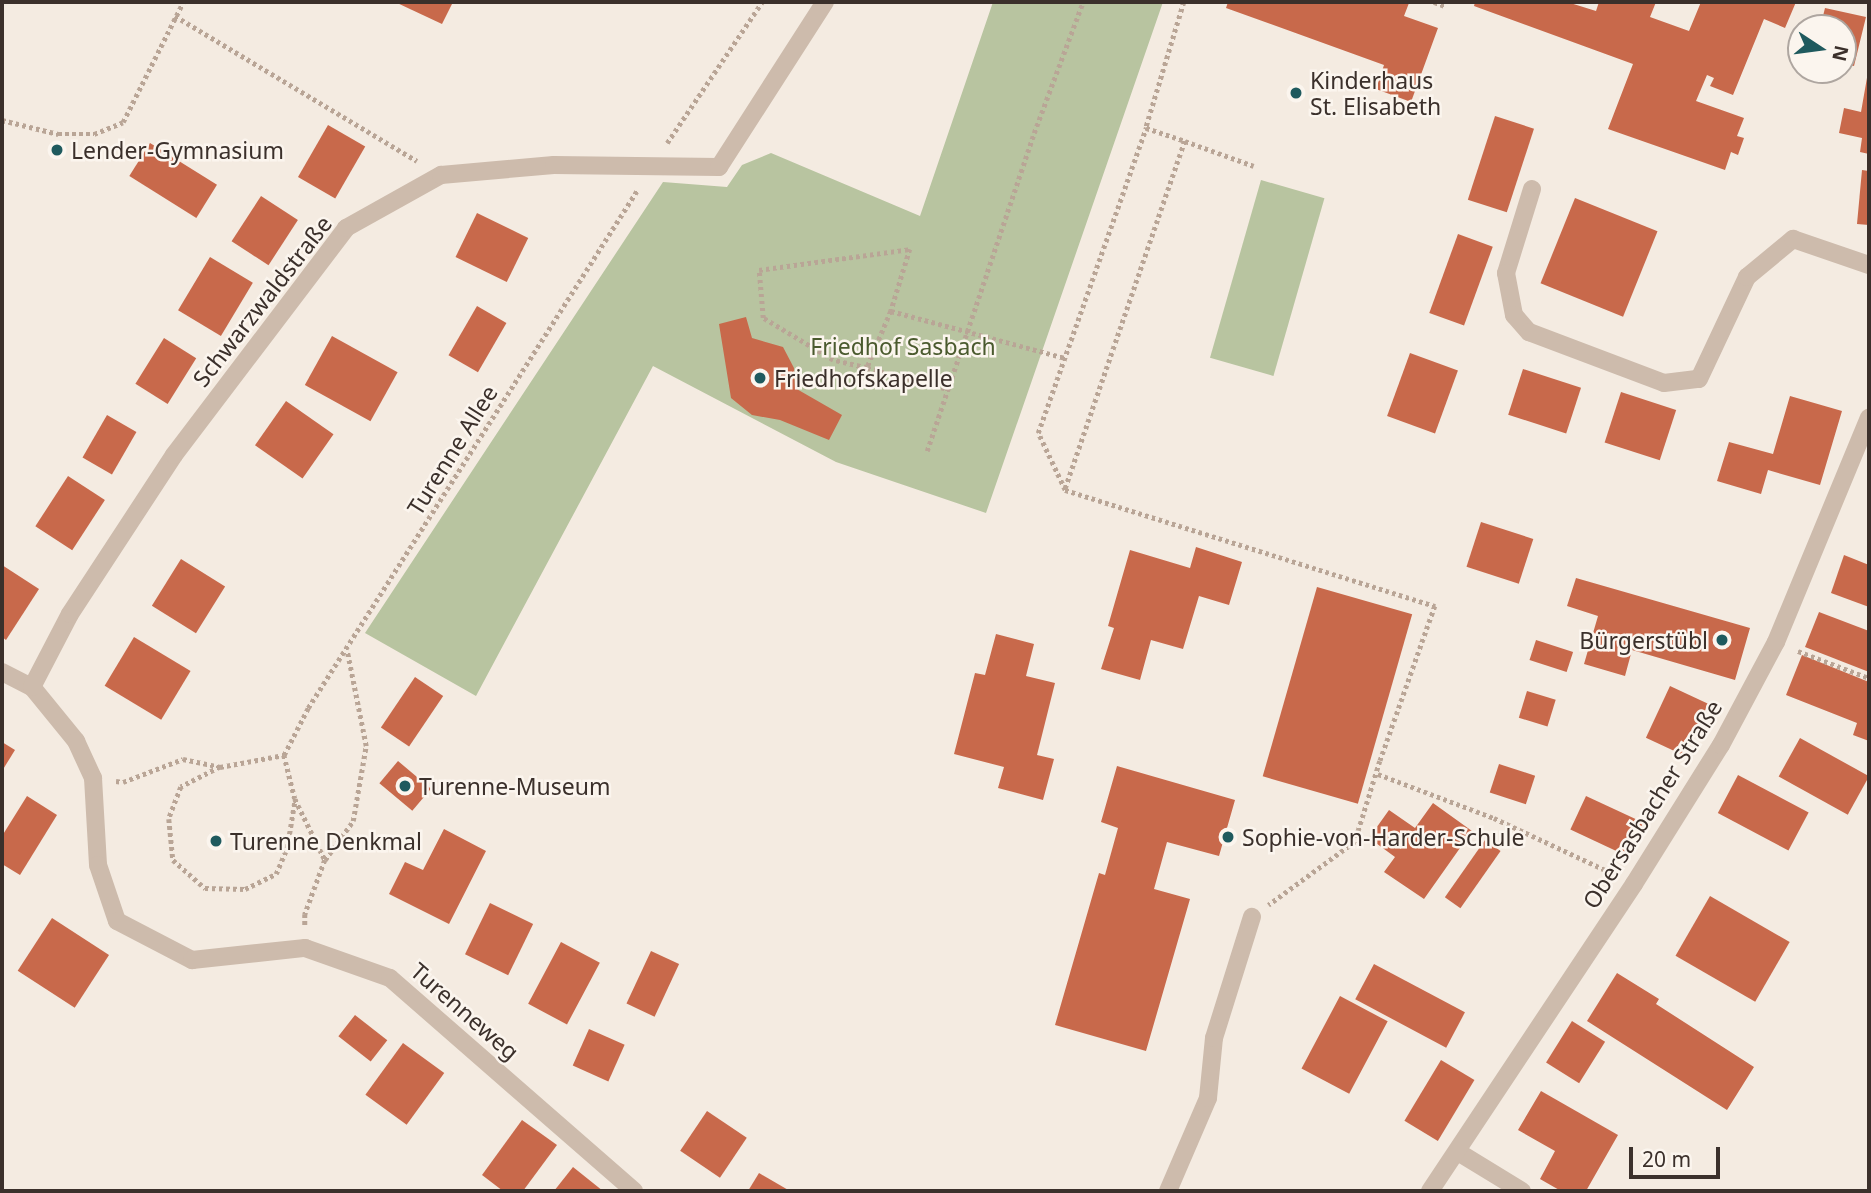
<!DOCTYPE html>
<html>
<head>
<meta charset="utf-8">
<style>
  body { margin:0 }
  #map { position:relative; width:1871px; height:1193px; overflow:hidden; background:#f4ebe1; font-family:"Noto Sans",sans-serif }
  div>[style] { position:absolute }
  .green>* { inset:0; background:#b8c4a0; transform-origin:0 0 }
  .building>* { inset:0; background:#c8694b; transform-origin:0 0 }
  .path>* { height:4.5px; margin-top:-2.25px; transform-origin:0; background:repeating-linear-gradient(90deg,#b9a596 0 3.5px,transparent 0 7px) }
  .minor>* { height:18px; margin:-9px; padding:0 9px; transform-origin:9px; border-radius:9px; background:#cdbbac }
  .dots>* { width:19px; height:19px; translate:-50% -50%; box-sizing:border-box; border:4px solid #fbf5ee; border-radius:50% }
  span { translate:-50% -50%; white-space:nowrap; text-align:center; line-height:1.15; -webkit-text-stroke:5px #fbf5ee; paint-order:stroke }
  .poi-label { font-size:23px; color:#3b302b }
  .left { translate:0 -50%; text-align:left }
  .right { translate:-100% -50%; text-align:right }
  .street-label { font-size:23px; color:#3b302b }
  .park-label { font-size:23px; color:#4a5a2e }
  .frame { position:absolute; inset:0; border:4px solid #3b302b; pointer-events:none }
  .north { position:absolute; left:1787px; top:14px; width:70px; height:70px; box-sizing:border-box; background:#fbf5ee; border:2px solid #aea6a0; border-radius:50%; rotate:103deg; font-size:19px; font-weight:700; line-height:28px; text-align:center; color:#3b302b }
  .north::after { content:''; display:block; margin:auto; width:24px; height:32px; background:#1f5a5e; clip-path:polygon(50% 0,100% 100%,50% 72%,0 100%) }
  .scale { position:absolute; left:1629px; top:1147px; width:91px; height:32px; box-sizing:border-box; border:4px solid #3b302b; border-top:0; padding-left:9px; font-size:21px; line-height:24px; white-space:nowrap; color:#3b302b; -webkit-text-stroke:5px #fbf5ee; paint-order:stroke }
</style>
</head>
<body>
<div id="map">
  <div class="green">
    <div style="clip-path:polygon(993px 2px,1163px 2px,986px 513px,836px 462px,653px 366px,476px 696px,365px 633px,663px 182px,727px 187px,742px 165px,771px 153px,920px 216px)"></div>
    <div style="left:1261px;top:180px;width:66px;height:185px;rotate:16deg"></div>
  </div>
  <div class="building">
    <div style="clip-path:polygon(395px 2px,453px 2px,442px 24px)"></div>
    <div style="clip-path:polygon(1228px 2px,1406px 2px,1409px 3px,1404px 16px,1438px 28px,1411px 102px,1376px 89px,1384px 65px,1226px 8px)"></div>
    <div style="clip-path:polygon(1475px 2px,1567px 2px,1596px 11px,1599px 2px,1656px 2px,1650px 17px,1689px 31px,1701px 2px,1796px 2px,1785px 28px,1764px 19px,1733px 95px,1710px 86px,1714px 78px,1707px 75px,1696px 101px,1744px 118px,1737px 136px,1744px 138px,1738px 155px,1731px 152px,1725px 170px,1608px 129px,1633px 64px,1474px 6px)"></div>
    <div style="clip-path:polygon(1825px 8px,1866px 17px,1854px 66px,1843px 64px,1843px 28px,1820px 28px)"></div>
    <div style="clip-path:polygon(1868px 72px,1869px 72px,1869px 154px,1860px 152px,1862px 138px,1839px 133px,1844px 108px,1861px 112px)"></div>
    <div style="left:1495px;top:116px;width:41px;height:88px;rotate:18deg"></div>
    <div style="left:328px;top:125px;width:43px;height:60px;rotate:30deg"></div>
    <div style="left:150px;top:143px;width:79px;height:39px;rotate:32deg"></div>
    <div style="clip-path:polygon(1862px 170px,1869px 171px,1869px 225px,1857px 224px)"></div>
    <div style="left:261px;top:196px;width:44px;height:54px;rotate:33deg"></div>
    <div style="left:1575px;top:198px;width:89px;height:92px;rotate:22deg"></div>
    <div style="left:477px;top:213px;width:57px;height:49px;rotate:26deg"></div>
    <div style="left:1458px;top:234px;width:37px;height:84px;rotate:20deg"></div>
    <div style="left:210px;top:257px;width:50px;height:62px;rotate:31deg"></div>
    <div style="left:477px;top:306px;width:34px;height:57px;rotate:30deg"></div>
    <div style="clip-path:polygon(746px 317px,752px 338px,783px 347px,794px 368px,795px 388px,842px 415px,829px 440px,780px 420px,752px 415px,731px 398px,719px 324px)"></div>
    <div style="left:332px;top:336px;width:75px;height:56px;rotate:29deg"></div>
    <div style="left:164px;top:338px;width:38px;height:54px;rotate:32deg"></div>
    <div style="left:1410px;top:353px;width:51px;height:67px;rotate:20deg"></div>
    <div style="left:1523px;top:369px;width:61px;height:48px;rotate:18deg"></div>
    <div style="left:1621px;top:392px;width:58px;height:53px;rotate:18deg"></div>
    <div style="clip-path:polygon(1790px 396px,1842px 411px,1820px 485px,1768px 470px,1761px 494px,1717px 481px,1729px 442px,1773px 454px)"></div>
    <div style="left:286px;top:401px;width:58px;height:54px;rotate:35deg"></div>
    <div style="left:107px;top:415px;width:34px;height:49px;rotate:30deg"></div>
    <div style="left:68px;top:476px;width:44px;height:60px;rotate:33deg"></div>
    <div style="left:1481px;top:522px;width:55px;height:47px;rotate:18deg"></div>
    <div style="clip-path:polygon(1196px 547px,1242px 562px,1229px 605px,1199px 596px,1183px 649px,1151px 640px,1140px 680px,1101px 669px,1114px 628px,1108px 626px,1130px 550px,1190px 568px)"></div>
    <div style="clip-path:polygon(1844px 555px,1869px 565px,1869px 607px,1831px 593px)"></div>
    <div style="left:181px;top:559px;width:52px;height:55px;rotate:32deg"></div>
    <div style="clip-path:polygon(2px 565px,39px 589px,6px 640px,2px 637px)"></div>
    <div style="clip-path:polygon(1576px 578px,1750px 628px,1735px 680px,1632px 650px,1625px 676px,1584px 664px,1598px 616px,1567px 606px)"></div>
    <div style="left:1317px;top:587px;width:99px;height:197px;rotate:16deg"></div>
    <div style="clip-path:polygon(1819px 612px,1869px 631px,1869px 672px,1805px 647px)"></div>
    <div style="clip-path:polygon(996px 634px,1034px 644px,1026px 676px,1055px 683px,1037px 755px,1054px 759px,1043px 800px,998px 788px,1004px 767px,954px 754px,975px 673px,985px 675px)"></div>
    <div style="left:134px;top:637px;width:66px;height:57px;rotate:31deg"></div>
    <div style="left:1536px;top:640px;width:39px;height:21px;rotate:18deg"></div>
    <div style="clip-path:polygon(1802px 655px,1869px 682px,1869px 741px,1853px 735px,1857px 723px,1786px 695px)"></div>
    <div style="left:415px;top:677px;width:34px;height:61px;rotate:34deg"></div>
    <div style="left:1670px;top:686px;width:42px;height:57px;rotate:25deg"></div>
    <div style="left:1527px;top:691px;width:30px;height:28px;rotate:17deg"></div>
    <div style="left:1800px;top:738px;width:79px;height:44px;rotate:29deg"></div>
    <div style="clip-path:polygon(2px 742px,15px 750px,2px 771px)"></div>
    <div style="left:398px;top:761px;width:43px;height:29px;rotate:40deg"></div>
    <div style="left:1499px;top:764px;width:38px;height:30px;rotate:18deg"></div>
    <div style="clip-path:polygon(1117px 766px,1235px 800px,1219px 856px,1167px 842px,1154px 889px,1190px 899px,1146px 1051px,1055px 1025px,1099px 873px,1105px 875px,1118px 828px,1101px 822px)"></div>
    <div style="left:1738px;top:775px;width:80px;height:43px;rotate:28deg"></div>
    <div style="clip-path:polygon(27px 796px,57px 815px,20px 875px,2px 864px,2px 836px)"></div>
    <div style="left:1586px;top:796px;width:63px;height:37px;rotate:25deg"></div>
    <div style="clip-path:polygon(1433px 803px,1472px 831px,1424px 899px,1384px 872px,1395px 857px,1369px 838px,1389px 810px,1415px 828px)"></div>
    <div style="clip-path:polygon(444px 829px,486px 851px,449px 924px,389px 894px,405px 862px,423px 870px)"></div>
    <div style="left:1485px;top:840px;width:19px;height:70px;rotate:35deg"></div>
    <div style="left:1710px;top:896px;width:92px;height:69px;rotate:30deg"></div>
    <div style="left:490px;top:903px;width:48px;height:57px;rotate:26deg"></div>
    <div style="left:52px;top:918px;width:68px;height:63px;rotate:33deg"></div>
    <div style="left:561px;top:942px;width:44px;height:70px;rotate:28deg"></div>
    <div style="left:651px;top:951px;width:31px;height:58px;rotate:25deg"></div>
    <div style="left:1374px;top:964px;width:103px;height:40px;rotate:28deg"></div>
    <div style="clip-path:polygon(1617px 973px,1659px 999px,1656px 1004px,1754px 1067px,1727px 1110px,1587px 1021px)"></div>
    <div style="left:1340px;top:996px;width:54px;height:82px;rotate:28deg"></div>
    <div style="left:355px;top:1015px;width:41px;height:27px;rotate:38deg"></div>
    <div style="left:1572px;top:1021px;width:39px;height:49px;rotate:32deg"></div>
    <div style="left:589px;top:1029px;width:39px;height:40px;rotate:24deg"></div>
    <div style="left:403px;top:1043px;width:51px;height:64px;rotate:36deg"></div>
    <div style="left:1441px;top:1060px;width:39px;height:71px;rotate:31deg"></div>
    <div style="clip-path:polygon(1541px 1091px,1618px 1135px,1586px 1191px,1561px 1191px,1540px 1179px,1555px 1151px,1518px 1130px)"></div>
    <div style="left:707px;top:1111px;width:48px;height:48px;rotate:34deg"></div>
    <div style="clip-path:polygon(522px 1120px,557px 1145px,523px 1191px,503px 1191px,482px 1175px)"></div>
    <div style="clip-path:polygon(573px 1167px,603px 1191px,554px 1191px)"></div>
    <div style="clip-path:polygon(759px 1173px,790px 1191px,748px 1191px)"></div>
  </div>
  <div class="path">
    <div style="left:1184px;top:2px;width:132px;rotate:106.8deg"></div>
    <div style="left:1146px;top:128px;width:41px;rotate:18.4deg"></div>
    <div style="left:1185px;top:141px;width:369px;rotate:109deg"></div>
    <div style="left:1065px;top:490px;width:388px;rotate:17.4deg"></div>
    <div style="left:1435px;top:606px;width:164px;rotate:109.5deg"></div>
    <div style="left:1380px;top:761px;width:85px;rotate:107.2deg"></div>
    <div style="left:1355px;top:842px;width:107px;rotate:143.8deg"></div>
    <div style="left:1434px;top:2px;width:12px;rotate:20deg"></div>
    <div style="left:175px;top:16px;width:282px;rotate:30.9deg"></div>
    <div style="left:2px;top:120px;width:58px;rotate:14deg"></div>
    <div style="left:58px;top:134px;width:36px"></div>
    <div style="left:94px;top:134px;width:31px;rotate:-22deg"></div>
    <div style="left:123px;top:122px;width:134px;rotate:-63.4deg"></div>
    <div style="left:1185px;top:141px;width:73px;rotate:19.9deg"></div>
    <div style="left:667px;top:143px;width:170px;rotate:-56deg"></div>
    <div style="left:891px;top:311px;width:180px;rotate:15.1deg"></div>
    <div style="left:867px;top:368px;width:35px;rotate:-167deg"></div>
    <div style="left:833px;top:360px;width:82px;rotate:-149deg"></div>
    <div style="left:763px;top:318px;width:48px;rotate:-94.8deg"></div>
    <div style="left:759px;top:270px;width:152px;rotate:-7.9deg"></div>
    <div style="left:910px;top:249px;width:65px;rotate:107deg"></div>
    <div style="left:891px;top:311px;width:62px;rotate:112.8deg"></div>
    <div style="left:867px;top:368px;width:84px;rotate:14.5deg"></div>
    <div style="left:927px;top:451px;width:336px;rotate:-71.4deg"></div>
    <div style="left:1034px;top:133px;width:140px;rotate:-69.5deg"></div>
    <div style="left:1065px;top:490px;width:63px;rotate:-115.3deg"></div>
    <div style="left:1038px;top:433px;width:324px;rotate:-70.5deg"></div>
    <div style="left:1798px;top:651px;width:76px;rotate:20.8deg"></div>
    <div style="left:284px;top:755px;width:53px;rotate:-62.9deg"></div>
    <div style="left:308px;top:708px;width:615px;rotate:-57.55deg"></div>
    <div style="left:284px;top:755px;width:45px;rotate:76deg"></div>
    <div style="left:295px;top:799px;width:68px;rotate:63.8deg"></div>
    <div style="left:325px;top:860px;width:58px;rotate:110.3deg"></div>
    <div style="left:305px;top:914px;width:13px;rotate:90deg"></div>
    <div style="left:220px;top:767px;width:44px;rotate:152.9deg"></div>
    <div style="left:181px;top:787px;width:34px;rotate:111deg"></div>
    <div style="left:169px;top:819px;width:41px;rotate:84.4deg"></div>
    <div style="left:173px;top:860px;width:43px;rotate:41.2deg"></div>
    <div style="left:205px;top:888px;width:40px;rotate:1.4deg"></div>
    <div style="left:245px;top:889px;width:34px;rotate:-26deg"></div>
    <div style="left:276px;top:874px;width:28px;rotate:-67deg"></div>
    <div style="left:287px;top:848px;width:50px;rotate:-80.7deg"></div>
    <div style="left:1378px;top:774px;width:124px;rotate:20.8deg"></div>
    <div style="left:1494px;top:818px;width:130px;rotate:25deg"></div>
    <div style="left:116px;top:781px;width:7px;rotate:8deg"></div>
    <div style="left:123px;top:782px;width:64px;rotate:-21deg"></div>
    <div style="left:183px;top:759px;width:38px;rotate:12deg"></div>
    <div style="left:220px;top:767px;width:65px;rotate:-10.6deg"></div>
    <div style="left:325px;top:860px;width:48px;rotate:-54.3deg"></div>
    <div style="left:353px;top:821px;width:76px;rotate:-80.2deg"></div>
    <div style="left:366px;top:746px;width:97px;rotate:-101.3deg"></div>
  </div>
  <div class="minor">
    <div style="left:1532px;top:189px;width:88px;rotate:107.2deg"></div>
    <div style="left:1506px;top:273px;width:43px;rotate:79.2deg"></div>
    <div style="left:1514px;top:315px;width:23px;rotate:49deg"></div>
    <div style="left:1529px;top:332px;width:144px;rotate:20.7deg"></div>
    <div style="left:1664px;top:383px;width:35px;rotate:-7deg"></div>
    <div style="left:1699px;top:379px;width:113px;rotate:-64.8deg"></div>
    <div style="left:1747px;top:277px;width:60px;rotate:-39.6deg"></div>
    <div style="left:1793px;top:239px;width:80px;rotate:18.9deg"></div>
    <div style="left:2px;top:672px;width:34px;rotate:27deg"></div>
    <div style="left:32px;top:687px;width:70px;rotate:50.8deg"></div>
    <div style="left:76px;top:741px;width:41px;rotate:65.3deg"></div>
    <div style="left:93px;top:778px;width:87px;rotate:86.7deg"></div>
    <div style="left:98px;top:865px;width:59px;rotate:71.3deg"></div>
    <div style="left:117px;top:921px;width:85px;rotate:27.5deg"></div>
    <div style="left:192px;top:960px;width:114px;rotate:-6.1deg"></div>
    <div style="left:305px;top:948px;width:90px;rotate:19.4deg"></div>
    <div style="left:390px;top:978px;width:324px;rotate:41.1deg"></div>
    <div style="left:32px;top:687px;width:82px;rotate:-62.5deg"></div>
    <div style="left:70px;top:614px;width:190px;rotate:-56.8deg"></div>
    <div style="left:174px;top:455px;width:285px;rotate:-52.8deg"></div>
    <div style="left:346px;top:228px;width:109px;rotate:-29.2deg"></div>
    <div style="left:441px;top:175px;width:113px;rotate:-5.1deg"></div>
    <div style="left:554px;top:165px;width:165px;rotate:0.7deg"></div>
    <div style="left:719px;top:167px;width:196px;rotate:-57.3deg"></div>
    <div style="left:1458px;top:1152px;width:75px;rotate:31.4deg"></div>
    <div style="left:1168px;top:1191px;width:101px;rotate:-66.7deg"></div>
    <div style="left:1208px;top:1098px;width:60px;rotate:-84.3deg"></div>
    <div style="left:1214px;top:1038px;width:127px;rotate:-72.6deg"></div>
    <div style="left:1430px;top:1191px;width:369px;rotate:-56.4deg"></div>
    <div style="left:1634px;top:884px;width:164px;rotate:-58deg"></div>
    <div style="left:1721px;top:745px;width:117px;rotate:-61.9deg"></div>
    <div style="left:1776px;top:642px;width:243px;rotate:-67.5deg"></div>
  </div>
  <div class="dots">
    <div style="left:1296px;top:93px;background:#1f5a5e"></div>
    <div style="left:57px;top:150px;background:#1f5a5e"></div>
    <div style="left:760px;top:378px;background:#1f5a5e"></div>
    <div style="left:1722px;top:640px;background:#1f5a5e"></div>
    <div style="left:405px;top:786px;background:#1f5a5e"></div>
    <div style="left:1228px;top:837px;background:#1f5a5e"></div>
    <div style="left:216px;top:841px;background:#1f5a5e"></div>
  </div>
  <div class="poi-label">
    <span class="left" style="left:1310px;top:93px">Kinderhaus<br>St. Elisabeth</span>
    <span class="left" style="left:71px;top:150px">Lender-Gymnasium</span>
    <span class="left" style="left:774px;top:378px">Friedhofskapelle</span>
    <span class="right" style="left:1708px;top:640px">Bürgerstübl</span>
    <span class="left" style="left:419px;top:786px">Turenne-Museum</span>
    <span class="left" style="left:1242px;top:837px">Sophie-von-Harder-Schule</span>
    <span class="left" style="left:230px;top:841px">Turenne Denkmal</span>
  </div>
  <div class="street-label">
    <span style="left:262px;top:301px;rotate:-52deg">Schwarzwaldstraße</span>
    <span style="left:452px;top:450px;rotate:-58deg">Turenne Allee</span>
    <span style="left:1652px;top:804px;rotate:-58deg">Obersasbacher Straße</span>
    <span style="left:465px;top:1011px;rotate:41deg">Turenneweg</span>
  </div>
  <div class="park-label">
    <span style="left:903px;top:346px">Friedhof Sasbach</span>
  </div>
  <div class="frame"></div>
  <div class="north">N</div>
  <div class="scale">20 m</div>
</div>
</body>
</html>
